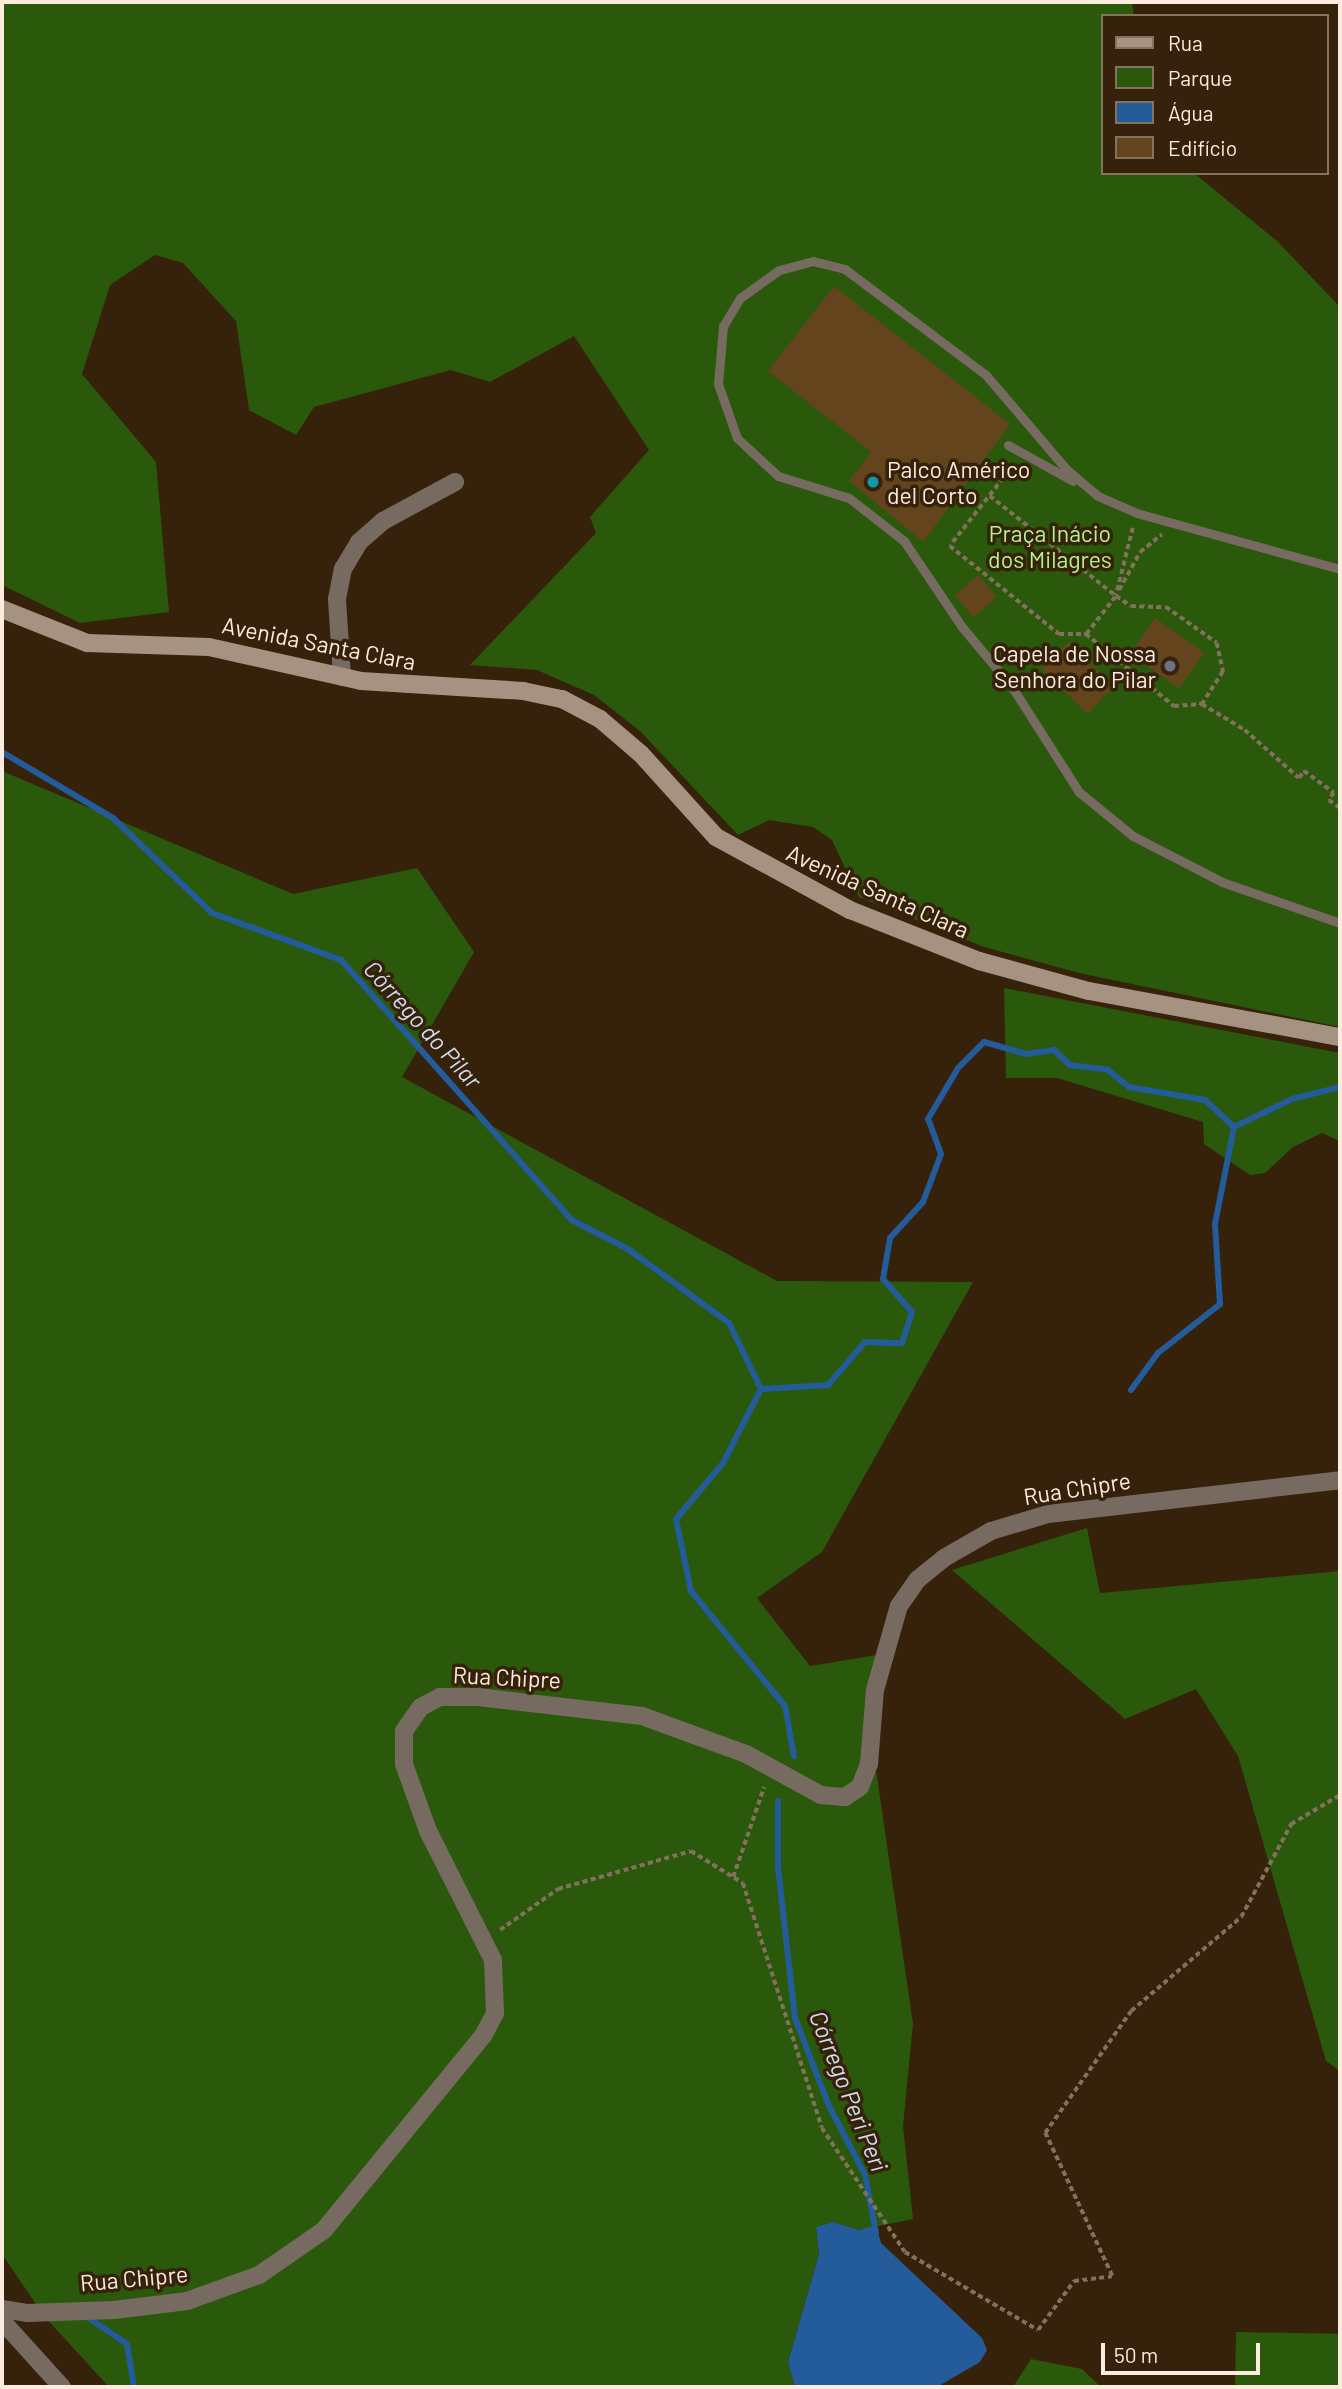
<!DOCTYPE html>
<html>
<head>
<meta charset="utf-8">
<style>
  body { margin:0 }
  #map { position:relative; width:1342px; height:2389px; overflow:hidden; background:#36210a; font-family:Barlow,sans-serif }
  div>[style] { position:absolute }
  .green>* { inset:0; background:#2a590c; transform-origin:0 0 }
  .water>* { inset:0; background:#245b9a }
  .stream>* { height:6px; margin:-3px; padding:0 3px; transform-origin:3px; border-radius:3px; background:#245b9a }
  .building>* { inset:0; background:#63441c; transform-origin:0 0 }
  .path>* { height:3.5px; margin-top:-1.75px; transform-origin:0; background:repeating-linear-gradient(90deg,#83715e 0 5px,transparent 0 8.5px) }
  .lane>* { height:9px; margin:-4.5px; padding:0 4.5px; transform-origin:4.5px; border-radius:4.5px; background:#776b61 }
  .street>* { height:18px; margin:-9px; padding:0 9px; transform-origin:9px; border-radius:9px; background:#776b61 }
  .secondary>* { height:18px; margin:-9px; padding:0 9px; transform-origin:9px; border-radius:9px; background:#a59281 }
  .dots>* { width:19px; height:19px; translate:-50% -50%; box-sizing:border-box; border:4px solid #36210a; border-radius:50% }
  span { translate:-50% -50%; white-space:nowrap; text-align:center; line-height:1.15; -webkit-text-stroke:7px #36210a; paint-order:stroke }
  .poi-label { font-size:23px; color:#fbecdf }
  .left { translate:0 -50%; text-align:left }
  .right { translate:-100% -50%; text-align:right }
  .park-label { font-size:23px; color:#b0f591 }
  .street-label { font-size:23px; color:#fbecdf }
  .water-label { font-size:24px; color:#d0def0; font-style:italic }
  .frame { position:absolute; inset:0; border:4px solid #fbecdf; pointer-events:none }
  .legend { position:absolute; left:1101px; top:14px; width:228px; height:161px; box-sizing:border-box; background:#36210a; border:2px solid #85725f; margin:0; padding:9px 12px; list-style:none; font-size:21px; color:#fbecdf }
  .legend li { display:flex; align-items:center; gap:14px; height:35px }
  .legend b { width:35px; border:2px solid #85725f }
  .scale { position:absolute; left:1101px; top:2343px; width:159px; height:32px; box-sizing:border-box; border:4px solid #fbecdf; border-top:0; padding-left:9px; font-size:21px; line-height:24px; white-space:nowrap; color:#fbecdf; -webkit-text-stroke:5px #36210a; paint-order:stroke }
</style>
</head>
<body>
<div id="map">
  <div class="green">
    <div style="clip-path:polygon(2px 2px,1132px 2px,1134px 16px,1102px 16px,1102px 173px,1194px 173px,1277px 241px,1340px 307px,1340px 1027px,1079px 973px,984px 947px,859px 897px,832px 840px,813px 827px,769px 820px,738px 835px,640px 731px,594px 695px,537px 670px,470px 665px,596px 533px,590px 517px,649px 450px,574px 336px,490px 382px,451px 370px,314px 407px,296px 435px,249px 410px,236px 321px,183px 263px,155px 255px,110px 285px,82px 374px,156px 462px,169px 612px,80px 623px,2px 585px)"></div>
    <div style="clip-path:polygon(2px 771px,293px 894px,417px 868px,474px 952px,402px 1077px,777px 1281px,973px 1282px,822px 1552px,757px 1598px,810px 1666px,877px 1655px,867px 1708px,913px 2024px,903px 2126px,913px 2219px,859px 2230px,833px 2222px,816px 2227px,819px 2254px,788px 2362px,795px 2387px,109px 2387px,44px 2316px,2px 2254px)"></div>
    <div style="clip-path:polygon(1004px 988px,1340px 1053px,1340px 1141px,1322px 1133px,1293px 1147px,1265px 1173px,1250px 1175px,1204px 1144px,1203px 1122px,1057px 1078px,1006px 1078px)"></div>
    <div style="clip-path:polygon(1087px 1528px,1100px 1593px,1340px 1571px,1340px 2071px,1326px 2061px,1238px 1756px,1196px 1689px,1125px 1719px,952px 1570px)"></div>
    <div style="left:1236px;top:2332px;width:104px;height:55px;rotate:1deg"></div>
    <div style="clip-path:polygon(1031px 2359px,1082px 2369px,1101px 2387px,1013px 2387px)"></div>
  </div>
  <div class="water">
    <div style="clip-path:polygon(833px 2222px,859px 2230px,876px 2225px,881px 2243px,982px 2338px,987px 2350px,980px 2362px,937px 2387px,795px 2387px,788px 2362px,819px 2254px,816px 2227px)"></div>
  </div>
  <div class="stream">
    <div style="left:2px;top:752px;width:129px;rotate:30.7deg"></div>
    <div style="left:113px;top:818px;width:137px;rotate:43.8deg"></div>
    <div style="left:212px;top:913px;width:137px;rotate:20deg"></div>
    <div style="left:341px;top:960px;width:348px;rotate:48.4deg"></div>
    <div style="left:572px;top:1220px;width:63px;rotate:27.4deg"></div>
    <div style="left:628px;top:1249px;width:125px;rotate:36.2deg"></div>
    <div style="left:729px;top:1323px;width:73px;rotate:64.1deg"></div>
    <div style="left:1131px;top:1390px;width:46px;rotate:-53.9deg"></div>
    <div style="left:1158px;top:1353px;width:79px;rotate:-38.3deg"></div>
    <div style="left:1220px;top:1304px;width:80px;rotate:-93.6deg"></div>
    <div style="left:1215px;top:1224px;width:99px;rotate:-78.9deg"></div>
    <div style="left:1234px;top:1127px;width:64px;rotate:-25.8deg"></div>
    <div style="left:1292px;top:1099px;width:49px;rotate:-14deg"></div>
    <div style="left:794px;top:1756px;width:51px;rotate:-100.2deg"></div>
    <div style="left:785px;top:1706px;width:149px;rotate:-129.3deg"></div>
    <div style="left:691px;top:1591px;width:74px;rotate:-101.8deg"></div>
    <div style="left:676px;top:1519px;width:73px;rotate:-50deg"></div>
    <div style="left:723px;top:1463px;width:83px;rotate:-62.8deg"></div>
    <div style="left:761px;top:1389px;width:67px;rotate:-3.4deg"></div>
    <div style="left:828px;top:1385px;width:57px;rotate:-49.3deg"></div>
    <div style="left:865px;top:1342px;width:37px;rotate:2deg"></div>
    <div style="left:902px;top:1343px;width:33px;rotate:-72deg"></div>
    <div style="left:912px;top:1312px;width:44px;rotate:-131.3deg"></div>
    <div style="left:883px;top:1279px;width:42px;rotate:-80.3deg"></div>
    <div style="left:890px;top:1238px;width:49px;rotate:-47.5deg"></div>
    <div style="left:923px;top:1202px;width:51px;rotate:-69.4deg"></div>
    <div style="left:941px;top:1154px;width:37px;rotate:-110deg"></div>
    <div style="left:928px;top:1119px;width:59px;rotate:-59.5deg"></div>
    <div style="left:958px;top:1068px;width:37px;rotate:-45deg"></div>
    <div style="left:984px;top:1042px;width:44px;rotate:15.9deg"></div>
    <div style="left:1026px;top:1054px;width:28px;rotate:-8deg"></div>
    <div style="left:1054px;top:1050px;width:22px;rotate:43deg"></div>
    <div style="left:1070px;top:1065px;width:38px;rotate:7deg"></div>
    <div style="left:1108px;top:1070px;width:27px;rotate:39deg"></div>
    <div style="left:1129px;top:1087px;width:77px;rotate:9.7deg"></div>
    <div style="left:1205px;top:1100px;width:40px;rotate:43deg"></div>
    <div style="left:778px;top:1801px;width:66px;rotate:90deg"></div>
    <div style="left:778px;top:1867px;width:152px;rotate:83.6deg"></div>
    <div style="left:795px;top:2018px;width:94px;rotate:68.9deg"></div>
    <div style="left:829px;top:2106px;width:78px;rotate:62.4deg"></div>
    <div style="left:865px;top:2175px;width:59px;rotate:79.3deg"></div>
    <div style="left:84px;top:2315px;width:52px;rotate:34deg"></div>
    <div style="left:127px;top:2344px;width:44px;rotate:80.8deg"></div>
  </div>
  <div class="building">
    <div style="clip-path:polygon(834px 286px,1010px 424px,923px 542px,849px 481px,871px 452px,768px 371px)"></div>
    <div style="left:978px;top:575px;width:29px;height:31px;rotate:49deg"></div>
    <div style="left:1155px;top:618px;width:60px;height:44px;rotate:35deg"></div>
    <div style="left:1068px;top:642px;width:64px;height:38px;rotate:44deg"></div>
  </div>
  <div class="path">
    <div style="left:1014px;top:465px;width:103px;rotate:128.3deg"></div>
    <div style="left:950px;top:546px;width:140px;rotate:38.9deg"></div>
    <div style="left:1059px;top:634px;width:27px"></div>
    <div style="left:1086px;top:634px;width:114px;rotate:39.3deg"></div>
    <div style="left:1174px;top:706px;width:28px;rotate:-4deg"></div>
    <div style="left:1202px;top:704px;width:50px;rotate:31.2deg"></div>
    <div style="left:1245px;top:730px;width:72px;rotate:41.6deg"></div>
    <div style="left:1299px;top:778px;width:9px;rotate:-54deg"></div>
    <div style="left:1304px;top:771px;width:37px;rotate:36deg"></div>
    <div style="left:1334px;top:793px;width:9px;rotate:126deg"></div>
    <div style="left:1329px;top:800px;width:14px;rotate:36deg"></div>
    <div style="left:990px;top:496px;width:161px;rotate:38.4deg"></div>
    <div style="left:1133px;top:528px;width:70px;rotate:104deg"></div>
    <div style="left:1116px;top:596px;width:18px;rotate:34deg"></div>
    <div style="left:1131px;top:606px;width:35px;rotate:2deg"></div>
    <div style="left:1166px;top:607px;width:62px;rotate:35.2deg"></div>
    <div style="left:1217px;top:643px;width:30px;rotate:78deg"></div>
    <div style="left:1223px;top:672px;width:38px;rotate:123deg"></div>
    <div style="left:1119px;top:590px;width:43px;rotate:-61.1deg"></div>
    <div style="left:1140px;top:552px;width:28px;rotate:-39deg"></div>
    <div style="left:1086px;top:634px;width:47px;rotate:-51.9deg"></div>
    <div style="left:733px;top:1877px;width:95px;rotate:-71deg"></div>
    <div style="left:500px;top:1930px;width:71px;rotate:-35.3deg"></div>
    <div style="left:558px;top:1889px;width:138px;rotate:-15.9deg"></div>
    <div style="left:691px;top:1851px;width:61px;rotate:31.6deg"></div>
    <div style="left:743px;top:1883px;width:257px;rotate:72.1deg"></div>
    <div style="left:822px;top:2128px;width:149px;rotate:56.2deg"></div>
    <div style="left:905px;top:2252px;width:154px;rotate:30.4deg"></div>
    <div style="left:1038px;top:2330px;width:61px;rotate:-53.7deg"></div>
    <div style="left:1074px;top:2281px;width:38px;rotate:-7deg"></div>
    <div style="left:1112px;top:2276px;width:158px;rotate:-115.1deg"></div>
    <div style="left:1045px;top:2133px;width:149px;rotate:-54.8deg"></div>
    <div style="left:1131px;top:2011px;width:145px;rotate:-40.5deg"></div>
    <div style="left:1241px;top:1917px;width:106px;rotate:-61.7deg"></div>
    <div style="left:1291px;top:1824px;width:57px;rotate:-30.6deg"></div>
  </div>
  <div class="lane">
    <div style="left:1008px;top:445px;width:74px;rotate:29deg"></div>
    <div style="left:1340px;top:569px;width:211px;rotate:-164.6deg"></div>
    <div style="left:1137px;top:513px;width:43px;rotate:-156.4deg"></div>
    <div style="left:1098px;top:496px;width:40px;rotate:-140deg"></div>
    <div style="left:1067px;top:470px;width:125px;rotate:-130.5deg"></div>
    <div style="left:986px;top:375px;width:176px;rotate:-143.1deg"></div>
    <div style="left:845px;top:269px;width:33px;rotate:-166deg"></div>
    <div style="left:813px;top:261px;width:35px;rotate:165deg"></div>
    <div style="left:779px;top:270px;width:48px;rotate:144.3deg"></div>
    <div style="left:740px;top:298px;width:33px;rotate:121deg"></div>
    <div style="left:723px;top:326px;width:58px;rotate:94.9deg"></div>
    <div style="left:718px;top:384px;width:57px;rotate:70.6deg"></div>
    <div style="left:737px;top:438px;width:56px;rotate:42.8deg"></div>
    <div style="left:778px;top:476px;width:74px;rotate:17.2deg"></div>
    <div style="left:849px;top:498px;width:70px;rotate:38deg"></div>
    <div style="left:904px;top:541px;width:104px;rotate:56deg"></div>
    <div style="left:962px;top:627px;width:78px;rotate:50.2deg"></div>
    <div style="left:1012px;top:687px;width:125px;rotate:57.5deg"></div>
    <div style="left:1079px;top:792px;width:70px;rotate:39.2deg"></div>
    <div style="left:1133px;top:836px;width:100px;rotate:27.3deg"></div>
    <div style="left:1222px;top:882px;width:125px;rotate:19.2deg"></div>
  </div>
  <div class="street">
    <div style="left:342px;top:677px;width:78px;rotate:-93.7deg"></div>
    <div style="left:337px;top:599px;width:31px;rotate:-79deg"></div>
    <div style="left:343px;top:569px;width:31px;rotate:-59deg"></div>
    <div style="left:359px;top:542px;width:32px;rotate:-41deg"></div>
    <div style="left:383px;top:521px;width:82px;rotate:-28.4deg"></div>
    <div style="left:2px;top:2309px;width:25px;rotate:9deg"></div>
    <div style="left:27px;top:2313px;width:87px;rotate:-2deg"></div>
    <div style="left:114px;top:2310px;width:74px;rotate:-7deg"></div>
    <div style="left:187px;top:2301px;width:77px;rotate:-19.9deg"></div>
    <div style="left:259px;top:2275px;width:79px;rotate:-34.7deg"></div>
    <div style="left:324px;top:2230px;width:251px;rotate:-50.7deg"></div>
    <div style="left:483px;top:2036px;width:26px;rotate:-62deg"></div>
    <div style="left:495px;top:2013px;width:53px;rotate:-92.2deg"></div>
    <div style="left:493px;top:1960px;width:144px;rotate:-116.7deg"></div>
    <div style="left:428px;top:1831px;width:71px;rotate:-109.7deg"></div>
    <div style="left:404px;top:1764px;width:33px;rotate:-90deg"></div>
    <div style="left:404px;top:1731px;width:29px;rotate:-55deg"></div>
    <div style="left:421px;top:1707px;width:21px;rotate:-28deg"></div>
    <div style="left:440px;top:1697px;width:38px"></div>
    <div style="left:478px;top:1697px;width:165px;rotate:6.6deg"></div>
    <div style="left:642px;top:1716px;width:111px;rotate:20.1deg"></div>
    <div style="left:746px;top:1754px;width:85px;rotate:28.7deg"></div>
    <div style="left:821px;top:1795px;width:24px;rotate:5deg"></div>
    <div style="left:845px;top:1797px;width:18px;rotate:-34deg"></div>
    <div style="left:860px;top:1787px;width:25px;rotate:-69deg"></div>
    <div style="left:869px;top:1764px;width:74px;rotate:-85.4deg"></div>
    <div style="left:875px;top:1690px;width:87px;rotate:-74.1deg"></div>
    <div style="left:899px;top:1606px;width:32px;rotate:-55deg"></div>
    <div style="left:917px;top:1580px;width:35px;rotate:-39deg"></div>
    <div style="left:944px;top:1558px;width:54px;rotate:-29.9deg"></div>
    <div style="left:991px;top:1531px;width:59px;rotate:-16.6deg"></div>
    <div style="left:1048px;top:1514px;width:294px;rotate:-6.6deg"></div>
    <div style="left:3px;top:2322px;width:88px;rotate:47.8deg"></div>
  </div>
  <div class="secondary">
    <div style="left:2px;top:609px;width:92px;rotate:21.8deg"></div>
    <div style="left:87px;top:643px;width:122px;rotate:1.9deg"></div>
    <div style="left:209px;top:647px;width:156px;rotate:12.6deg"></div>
    <div style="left:361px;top:681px;width:162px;rotate:3.5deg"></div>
    <div style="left:523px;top:691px;width:40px;rotate:12deg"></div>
    <div style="left:562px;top:699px;width:43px;rotate:27.8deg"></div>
    <div style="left:600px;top:719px;width:54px;rotate:40.5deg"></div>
    <div style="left:641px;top:754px;width:112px;rotate:47.9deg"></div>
    <div style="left:716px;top:837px;width:153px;rotate:28.6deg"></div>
    <div style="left:850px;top:910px;width:139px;rotate:21.6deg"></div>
    <div style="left:979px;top:961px;width:114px;rotate:15.3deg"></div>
    <div style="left:1089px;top:991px;width:255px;rotate:10.4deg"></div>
  </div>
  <div class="dots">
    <div style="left:873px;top:482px;background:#0f9aa8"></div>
    <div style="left:1170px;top:666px;background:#6b7280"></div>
  </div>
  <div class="poi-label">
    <span class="left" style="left:887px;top:482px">Palco Américo<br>del Corto</span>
    <span class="right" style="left:1156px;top:666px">Capela de Nossa<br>Senhora do Pilar</span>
  </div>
  <div class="park-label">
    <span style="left:1050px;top:546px">Praça Inácio<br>dos Milagres</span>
  </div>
  <div class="street-label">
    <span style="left:319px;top:643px;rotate:11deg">Avenida Santa Clara</span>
    <span style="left:878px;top:891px;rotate:24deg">Avenida Santa Clara</span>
    <span style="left:1077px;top:1488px;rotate:-9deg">Rua Chipre</span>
    <span style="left:507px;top:1677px;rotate:3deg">Rua Chipre</span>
    <span style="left:134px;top:2278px;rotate:-5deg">Rua Chipre</span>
  </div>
  <div class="water-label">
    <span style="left:423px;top:1024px;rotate:48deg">Córrego do Pilar</span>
    <span style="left:849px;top:2091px;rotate:68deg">Córrego Peri Peri</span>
  </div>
  <div class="frame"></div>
  <ul class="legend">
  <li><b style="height:9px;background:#a59281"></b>Rua</li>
  <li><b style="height:19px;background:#2a590c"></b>Parque</li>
  <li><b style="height:19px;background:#245b9a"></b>Água</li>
  <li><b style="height:19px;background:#63441c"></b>Edifício</li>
  </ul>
  <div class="scale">50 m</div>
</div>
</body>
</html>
